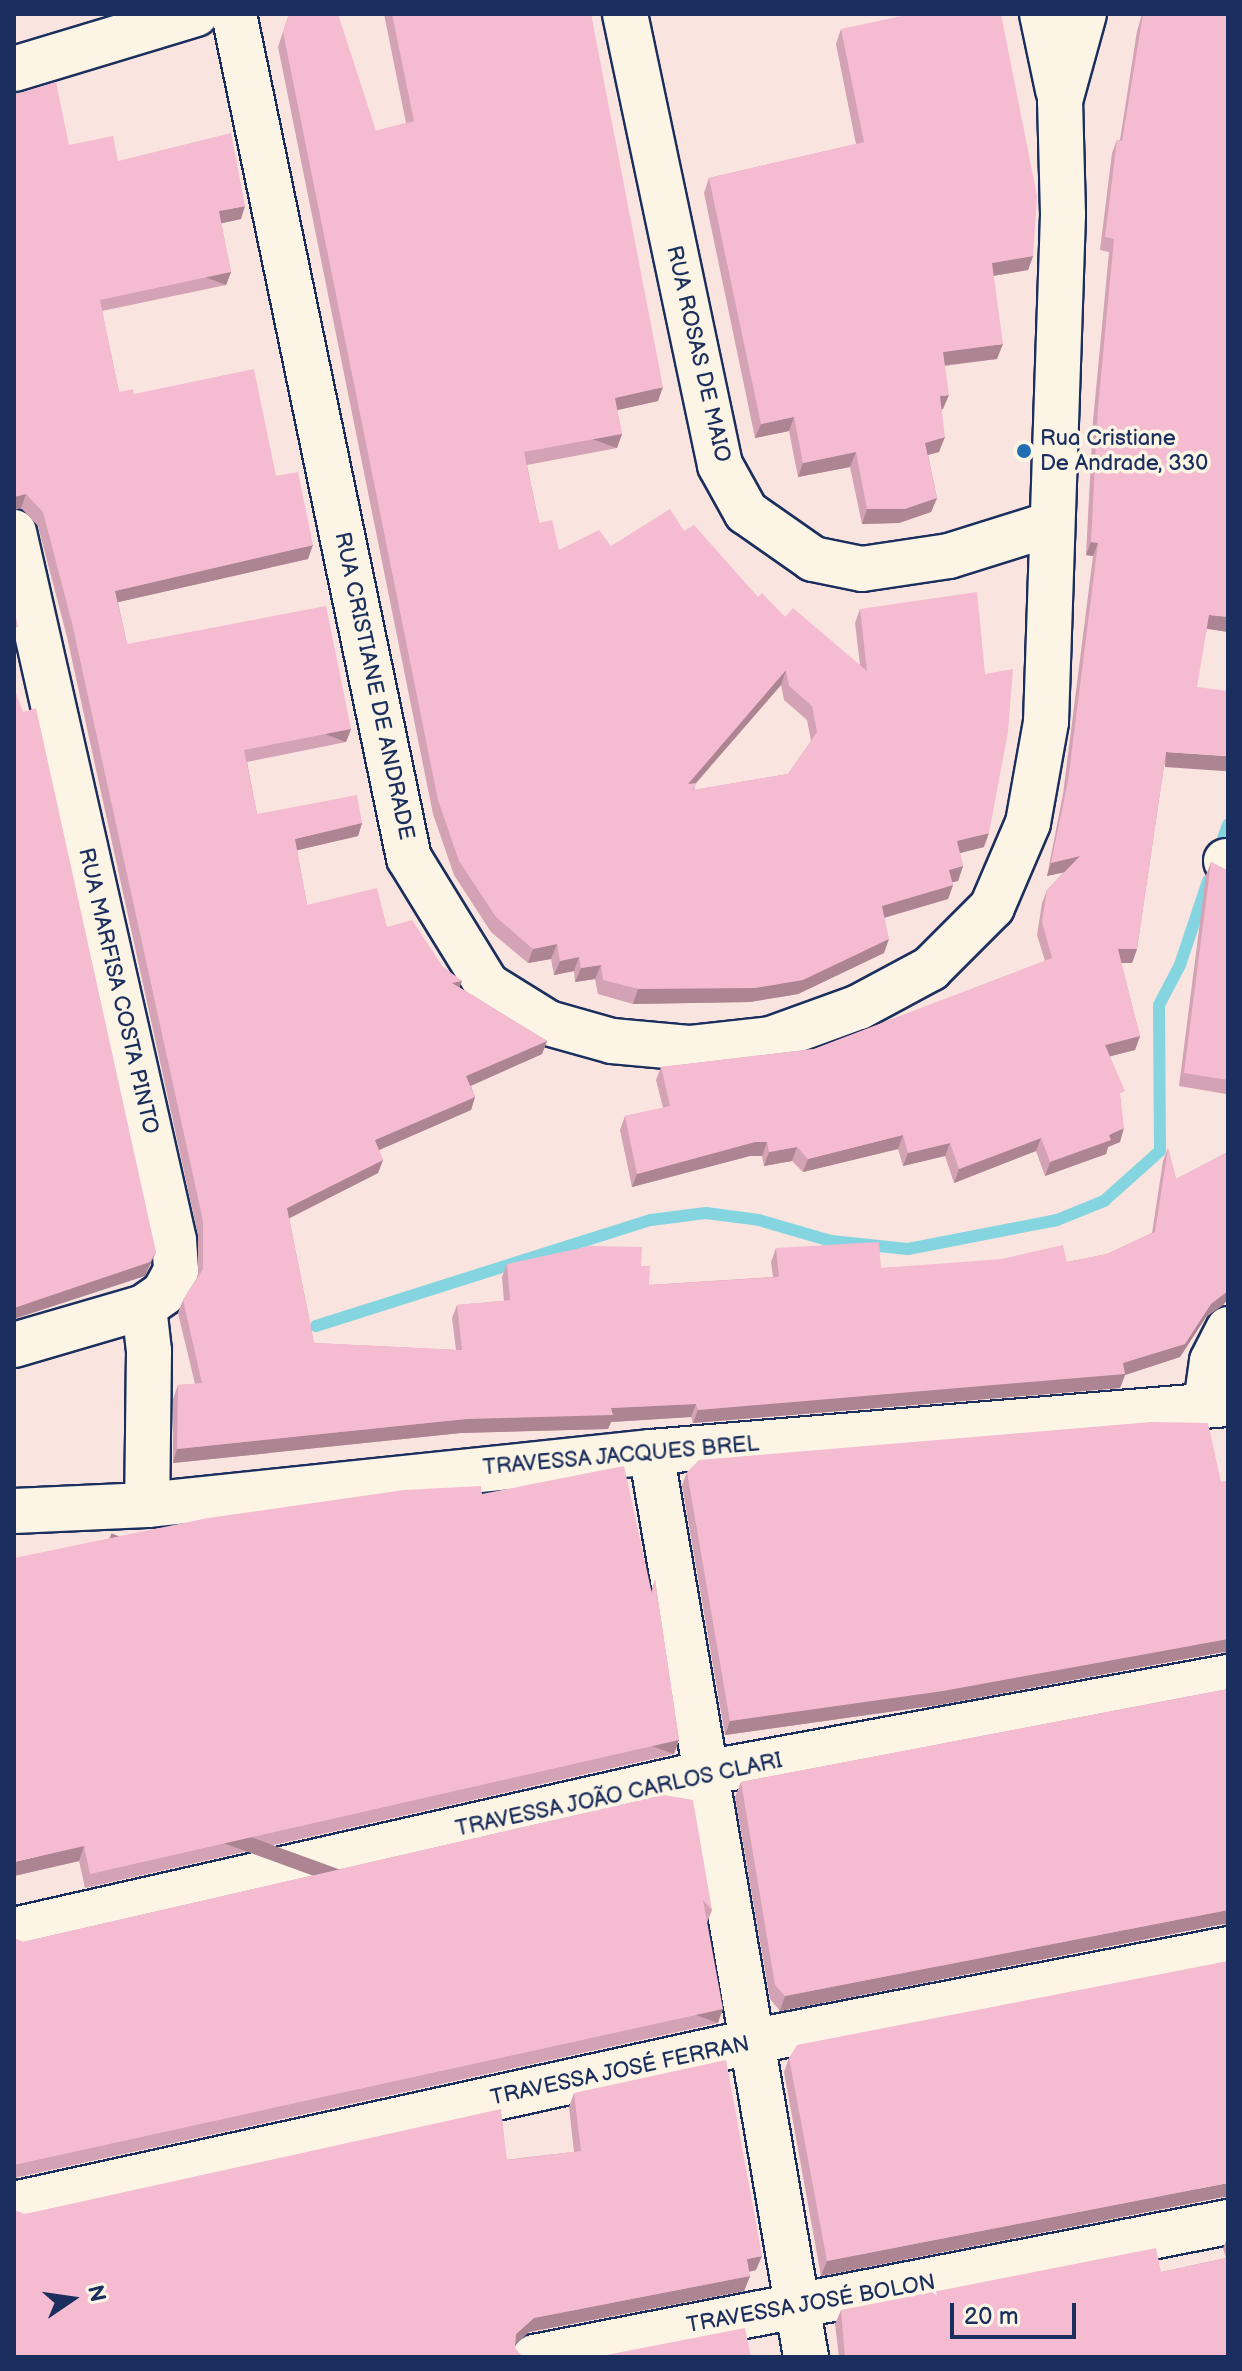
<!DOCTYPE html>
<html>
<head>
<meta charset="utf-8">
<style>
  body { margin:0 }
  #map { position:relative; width:1242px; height:2371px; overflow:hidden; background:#fae4df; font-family:"Balsamiq Sans",sans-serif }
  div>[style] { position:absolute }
  .stream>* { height:12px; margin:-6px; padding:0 6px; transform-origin:6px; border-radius:6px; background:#85d5e0 }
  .roads { filter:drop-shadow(2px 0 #1b2f5e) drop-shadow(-2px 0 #1b2f5e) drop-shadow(0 2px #1b2f5e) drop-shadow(0 -2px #1b2f5e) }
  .minor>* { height:44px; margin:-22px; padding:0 22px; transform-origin:22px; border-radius:22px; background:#fcf5e5 }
  .wall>* { inset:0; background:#d3a2b4 }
  .shaded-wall>* { inset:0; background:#ac8492; transform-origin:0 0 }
  .building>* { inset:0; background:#f5bcd1 }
  .dots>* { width:22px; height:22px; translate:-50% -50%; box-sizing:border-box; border:4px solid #fcf5e5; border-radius:50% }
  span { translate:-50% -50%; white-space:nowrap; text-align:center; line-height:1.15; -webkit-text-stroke:7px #fcf5e5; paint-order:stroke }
  .street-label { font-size:22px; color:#1b2f5e }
  .poi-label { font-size:22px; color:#1b2f5e }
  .left { translate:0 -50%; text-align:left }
  .frame { position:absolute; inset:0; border:16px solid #1b2f5e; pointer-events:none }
  .north { position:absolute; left:32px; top:2259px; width:80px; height:80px; -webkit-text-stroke:6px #fcf5e5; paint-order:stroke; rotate:77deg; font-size:22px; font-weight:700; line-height:32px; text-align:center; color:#1b2f5e }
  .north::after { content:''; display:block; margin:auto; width:28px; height:36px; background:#1b2f5e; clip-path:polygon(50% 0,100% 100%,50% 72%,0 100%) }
  .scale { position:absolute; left:950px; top:2303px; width:126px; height:36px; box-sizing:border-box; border:4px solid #1b2f5e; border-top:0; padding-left:10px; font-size:24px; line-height:28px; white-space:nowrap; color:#1b2f5e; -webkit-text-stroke:6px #fcf5e5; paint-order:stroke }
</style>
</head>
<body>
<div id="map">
  <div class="stream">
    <div style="left:1218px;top:852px;width:29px;rotate:-70deg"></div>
    <div style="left:316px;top:1326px;width:351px;rotate:-17.6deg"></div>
    <div style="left:651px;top:1220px;width:55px;rotate:-7.3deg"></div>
    <div style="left:706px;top:1213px;width:53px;rotate:7.5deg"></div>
    <div style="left:759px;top:1220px;width:75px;rotate:16.3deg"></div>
    <div style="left:831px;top:1241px;width:77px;rotate:5.9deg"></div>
    <div style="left:908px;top:1249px;width:152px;rotate:-11deg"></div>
    <div style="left:1057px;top:1220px;width:51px;rotate:-22deg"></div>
    <div style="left:1104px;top:1201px;width:75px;rotate:-41.8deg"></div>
    <div style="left:1160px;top:1151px;width:146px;rotate:-90.4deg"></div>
    <div style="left:1159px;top:1005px;width:45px;rotate:-62.3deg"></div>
    <div style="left:1180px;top:965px;width:89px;rotate:-71.6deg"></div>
  </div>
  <div class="roads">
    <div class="minor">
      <div style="left:234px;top:14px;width:862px;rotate:78.29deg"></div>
      <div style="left:409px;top:858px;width:149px;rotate:58.4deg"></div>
      <div style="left:487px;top:985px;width:72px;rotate:31.9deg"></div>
      <div style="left:548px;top:1023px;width:66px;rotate:15.7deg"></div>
      <div style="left:612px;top:1041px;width:77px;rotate:5.2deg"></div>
      <div style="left:689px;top:1048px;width:82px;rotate:-6.3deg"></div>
      <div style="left:771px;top:1039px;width:94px;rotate:-20deg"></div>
      <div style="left:859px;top:1007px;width:81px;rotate:-28.2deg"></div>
      <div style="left:930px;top:969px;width:88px;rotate:-45deg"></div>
      <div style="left:992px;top:907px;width:91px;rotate:-66.8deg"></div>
      <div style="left:1028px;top:823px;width:103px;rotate:-79.9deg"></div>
      <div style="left:1046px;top:722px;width:508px;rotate:-88.08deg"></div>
      <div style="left:1063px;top:214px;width:113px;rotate:-91.5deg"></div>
      <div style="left:1060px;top:101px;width:90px;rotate:-74.6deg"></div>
      <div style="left:625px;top:14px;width:461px;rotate:78.1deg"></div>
      <div style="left:720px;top:465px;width:54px;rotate:61deg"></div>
      <div style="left:746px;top:512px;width:82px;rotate:35deg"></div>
      <div style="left:813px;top:559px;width:50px;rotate:11.5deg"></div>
      <div style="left:862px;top:569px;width:88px;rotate:-8.5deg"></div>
      <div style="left:949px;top:556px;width:107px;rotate:-17.4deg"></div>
      <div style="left:1042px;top:14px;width:78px;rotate:78.1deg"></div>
      <div style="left:14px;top:69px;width:190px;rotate:-16.8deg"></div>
      <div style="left:14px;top:532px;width:726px;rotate:77.27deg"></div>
      <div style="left:174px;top:1240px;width:31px;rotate:86deg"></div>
      <div style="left:176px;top:1271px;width:25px;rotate:119deg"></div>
      <div style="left:164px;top:1293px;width:24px;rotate:145deg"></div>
      <div style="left:144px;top:1307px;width:135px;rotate:163.7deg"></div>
      <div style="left:1226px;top:861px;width:2px"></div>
      <div style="left:144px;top:1307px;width:44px;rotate:83.5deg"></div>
      <div style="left:149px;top:1351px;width:154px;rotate:90.7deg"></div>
      <div style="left:1206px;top:1404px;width:43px;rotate:-82.1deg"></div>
      <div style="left:1212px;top:1361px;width:36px;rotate:-63deg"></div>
      <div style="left:651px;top:1452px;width:918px;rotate:80.28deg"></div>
      <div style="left:14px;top:1511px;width:133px;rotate:-2.6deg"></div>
      <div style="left:147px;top:1505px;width:507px;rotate:-6deg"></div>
      <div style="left:651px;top:1452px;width:579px;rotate:-4.76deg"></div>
      <div style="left:14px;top:1930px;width:709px;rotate:-12.8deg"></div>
      <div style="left:705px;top:1773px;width:532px;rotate:-10.4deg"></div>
      <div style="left:14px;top:2204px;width:754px;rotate:-12.41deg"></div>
      <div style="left:750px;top:2042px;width:487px;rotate:-11deg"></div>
      <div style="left:534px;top:2357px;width:707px;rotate:-11.01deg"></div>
    </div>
  </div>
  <div class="wall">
    <div style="clip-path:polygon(evenodd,289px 14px,376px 131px,406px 123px,384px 14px,591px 14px,658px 401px,617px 410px,622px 434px,617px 448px,527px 465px,539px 523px,559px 550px,611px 546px,684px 531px,758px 597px,785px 617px,860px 665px,855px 623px,860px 609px,984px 847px,960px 853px,963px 866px,958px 881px,952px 882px,953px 885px,948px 899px,884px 918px,884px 953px,798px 994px,750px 1002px,633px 1004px,598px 994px,595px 979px,575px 982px,574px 971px,554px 975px,551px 959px,528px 963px,491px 932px,454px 875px,433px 814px,278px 47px,289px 14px,781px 685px,784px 700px,807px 720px,811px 741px,788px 774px,694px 790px,696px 783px,781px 685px)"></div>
    <div style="clip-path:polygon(1142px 14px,1228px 14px,1228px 632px,1207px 629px,1164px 766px,1137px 949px,1132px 963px,1121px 963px,1140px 1036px,1135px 1050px,1110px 1056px,1121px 1101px,1120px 1142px,1108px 1147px,1106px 1154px,1045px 1176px,1036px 1151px,954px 1183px,945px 1156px,903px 1166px,898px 1149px,803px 1172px,792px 1161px,764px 1166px,762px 1156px,750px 1156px,632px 1187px,620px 1130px,625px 1116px,663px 1108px,656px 1080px,661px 1067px,814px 1049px,1045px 961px,1037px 935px,1042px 903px,1047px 890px,1064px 872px,1047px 876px,1063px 794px,1093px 556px,1086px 555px,1093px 421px,1109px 252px,1100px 250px,1112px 153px,1117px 140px,1120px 140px,1137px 31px)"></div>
    <div style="clip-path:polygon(841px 29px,1033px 256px,1028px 270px,993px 276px,997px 359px,945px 366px,943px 409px,942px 409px,939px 452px,928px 455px,937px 498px,931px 512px,899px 523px,862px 524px,850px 467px,798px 477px,789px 431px,755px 438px,704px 193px,709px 178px,856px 144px,836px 44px)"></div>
    <div style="clip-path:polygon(14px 95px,69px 145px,118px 161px,241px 219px,221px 223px,231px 272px,226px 285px,102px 311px,119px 392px,134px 394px,276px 476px,308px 559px,118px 602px,127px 644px,351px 729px,346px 742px,247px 762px,257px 814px,362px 823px,358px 836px,297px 850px,307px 905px,387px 927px,462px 981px,459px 987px,547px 1041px,542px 1054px,471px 1086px,475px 1097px,471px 1110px,379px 1150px,383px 1160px,378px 1173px,289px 1218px,314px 1343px,456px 1350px,452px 1318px,457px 1305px,504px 1301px,502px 1277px,507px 1264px,641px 1266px,649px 1285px,773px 1277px,771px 1262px,776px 1248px,881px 1268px,1067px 1262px,1107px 1254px,1152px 1233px,1163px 1161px,1168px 1148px,1176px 1179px,1228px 1152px,1228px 1299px,1223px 1305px,1206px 1317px,1180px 1357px,1125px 1375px,1120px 1388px,693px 1423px,691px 1417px,611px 1422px,608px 1429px,461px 1433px,173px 1463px,173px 1399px,178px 1385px,195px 1384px,178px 1313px,183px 1300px,198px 1276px,198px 1235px,67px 637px,38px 526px,21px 508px,14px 510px)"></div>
    <div style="clip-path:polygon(1211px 862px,1228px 871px,1228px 1088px,1226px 1094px,1179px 1086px,1206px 875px)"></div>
    <div style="clip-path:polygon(687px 1472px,1221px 1482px,1228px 1481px,1228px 1653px,1223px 1652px,938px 1705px,725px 1735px,682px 1485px)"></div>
    <div style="clip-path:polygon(482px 1494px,651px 1592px,655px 1580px,679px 1740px,674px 1754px,85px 1888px,79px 1861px,14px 1876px)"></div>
    <div style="clip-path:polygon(1228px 1689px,1228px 1925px,1223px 1924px,780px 2011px,770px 1999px,735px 1797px,741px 1782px)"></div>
    <div style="clip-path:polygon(664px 1795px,712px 1910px,707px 1923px,718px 2023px,14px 2178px,14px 1938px,23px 1942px)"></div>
    <div style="clip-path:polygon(789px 2058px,1223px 2197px,821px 2276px,784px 2072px)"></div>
    <div style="clip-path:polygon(574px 2093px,756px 2270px,749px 2272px,750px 2276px,744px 2291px,529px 2332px,515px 2344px,515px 2348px,25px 2214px,574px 2152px,569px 2107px)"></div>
    <div style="clip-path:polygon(1228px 2236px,1228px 2357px,839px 2357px,835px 2324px,841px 2310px,1161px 2272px,1226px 2258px,1223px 2248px)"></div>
  </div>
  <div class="shaded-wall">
    <div style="clip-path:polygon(245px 206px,241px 219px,214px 225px,219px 211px)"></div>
    <div style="clip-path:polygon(1033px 256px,1028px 270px,986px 277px,992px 263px)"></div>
    <div style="left:231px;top:272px;width:14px;height:134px;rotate:111deg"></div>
    <div style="clip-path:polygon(1003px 344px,997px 359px,937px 366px,943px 352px)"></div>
    <div style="clip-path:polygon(663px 387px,658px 401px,609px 412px,615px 398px)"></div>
    <div style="clip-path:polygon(949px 395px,943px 409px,935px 410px,940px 396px)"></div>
    <div style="clip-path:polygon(794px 417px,789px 431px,755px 438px,761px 424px)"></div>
    <div style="left:622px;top:434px;width:15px;height:100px;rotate:110deg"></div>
    <div style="clip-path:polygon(945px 437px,939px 452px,920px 457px,925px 443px)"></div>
    <div style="clip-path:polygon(856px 452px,850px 467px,798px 477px,803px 463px)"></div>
    <div style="clip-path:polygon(26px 494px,21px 508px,14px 510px,14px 497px)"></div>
    <div style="clip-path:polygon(937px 498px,931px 512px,899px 523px,862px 524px,867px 509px)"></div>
    <div style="clip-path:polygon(1091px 542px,1098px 543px,1093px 556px,1086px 555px)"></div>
    <div style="clip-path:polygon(313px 545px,308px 559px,110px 604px,115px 591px)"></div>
    <div style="clip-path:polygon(1209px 615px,1228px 617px,1228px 632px,1204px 628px)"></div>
    <div style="clip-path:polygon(786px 670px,781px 685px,683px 798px,688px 784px)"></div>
    <div style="left:351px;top:729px;width:14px;height:109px;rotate:111deg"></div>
    <div style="left:1166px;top:752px;width:62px;height:15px;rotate:4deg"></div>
    <div style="clip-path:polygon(362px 823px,358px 836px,290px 852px,295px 839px)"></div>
    <div style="clip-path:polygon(989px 833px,984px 847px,952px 855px,957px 841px)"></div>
    <div style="clip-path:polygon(1080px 856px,1075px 870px,1047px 876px,1051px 863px)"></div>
    <div style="clip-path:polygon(963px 866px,958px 881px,944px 884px,949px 870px)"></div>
    <div style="clip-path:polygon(953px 885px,948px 899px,876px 920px,882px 906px)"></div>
    <div style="clip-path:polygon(889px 939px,884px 953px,798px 994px,750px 1002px,633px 1004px,638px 989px)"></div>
    <div style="clip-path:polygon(557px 944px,551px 959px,528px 963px,533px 949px)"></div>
    <div style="clip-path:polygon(1118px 949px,1137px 949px,1132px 963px,1113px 963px)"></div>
    <div style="clip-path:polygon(579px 957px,574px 971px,554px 975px,560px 961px)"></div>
    <div style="clip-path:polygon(601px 965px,595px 979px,575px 982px,581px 968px)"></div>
    <div style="clip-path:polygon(462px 981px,457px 994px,452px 983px)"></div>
    <div style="clip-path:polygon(1140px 1036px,1135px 1050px,1100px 1059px,1105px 1045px)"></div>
    <div style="clip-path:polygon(547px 1041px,542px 1054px,461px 1090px,466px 1076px)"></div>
    <div style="clip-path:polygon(475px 1097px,471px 1110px,370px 1154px,375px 1140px)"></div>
    <div style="clip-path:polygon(1124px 1128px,1120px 1142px,1108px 1147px,1106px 1154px,1045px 1176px,1050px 1162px)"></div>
    <div style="clip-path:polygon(903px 1135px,898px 1149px,803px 1172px,808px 1159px)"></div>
    <div style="clip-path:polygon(1041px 1138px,1036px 1151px,954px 1183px,959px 1169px)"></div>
    <div style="clip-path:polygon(755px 1142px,767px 1142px,762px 1156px,750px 1156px,632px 1187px,637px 1174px)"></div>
    <div style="clip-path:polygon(950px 1143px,945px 1156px,903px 1166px,908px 1153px)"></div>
    <div style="clip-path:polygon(797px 1147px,792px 1161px,764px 1166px,769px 1152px)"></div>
    <div style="clip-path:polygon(383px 1160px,378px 1173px,282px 1222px,287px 1208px)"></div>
    <div style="clip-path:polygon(156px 1252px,145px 1276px,14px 1319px,14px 1308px)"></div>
    <div style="clip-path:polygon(1228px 1291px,1228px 1299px,1223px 1305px,1206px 1317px,1180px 1357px,1125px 1375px,1120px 1388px,693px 1423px,698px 1410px,1123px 1363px)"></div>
    <div style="clip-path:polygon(696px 1404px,691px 1417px,611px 1422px,608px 1429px,461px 1433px,173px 1463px,177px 1449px,466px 1419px,611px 1408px)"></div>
    <div style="clip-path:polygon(1228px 1639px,1228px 1653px,1223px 1652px,938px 1705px,725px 1735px,730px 1721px)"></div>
    <div style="left:679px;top:1740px;width:15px;height:604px;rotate:110deg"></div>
    <div style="clip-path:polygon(84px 1846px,79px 1861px,14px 1876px,14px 1862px)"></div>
    <div style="clip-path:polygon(1228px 1910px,1228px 1925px,1223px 1924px,780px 2011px,785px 1996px)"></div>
    <div style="left:723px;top:2009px;width:15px;height:726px;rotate:110deg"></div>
    <div style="clip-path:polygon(1228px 2183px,1228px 2198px,1223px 2197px,821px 2276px,827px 2261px)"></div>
    <div style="clip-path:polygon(762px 2256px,756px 2270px,742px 2273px,747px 2259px)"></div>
    <div style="clip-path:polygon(750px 2276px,744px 2291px,529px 2332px,511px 2348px,516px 2334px,534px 2318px)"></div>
  </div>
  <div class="building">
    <div style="clip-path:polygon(evenodd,289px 14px,338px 14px,376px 131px,414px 121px,392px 14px,591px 14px,663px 387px,615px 398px,622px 434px,524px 452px,539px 523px,552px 520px,559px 550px,599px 530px,611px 546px,670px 509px,684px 531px,694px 525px,758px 597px,762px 593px,785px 617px,793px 608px,867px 671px,860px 609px,977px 592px,985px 674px,1013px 669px,1008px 732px,989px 833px,957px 841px,963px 866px,949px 870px,953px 885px,882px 906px,889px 939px,803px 980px,755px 988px,638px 989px,603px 980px,601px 965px,581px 968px,579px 957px,560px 961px,557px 944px,533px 949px,496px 917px,459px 861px,438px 800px,283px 32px,289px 14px,786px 670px,789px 686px,812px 706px,817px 732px,788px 774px,692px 790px,697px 783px,688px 784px,786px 670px)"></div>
    <div style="clip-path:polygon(911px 14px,1001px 14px,1037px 196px,1033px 256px,992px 263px,1003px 344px,943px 352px,949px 395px,940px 396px,945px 437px,925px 443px,937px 498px,905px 509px,867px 509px,856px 452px,803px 463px,794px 417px,761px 424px,709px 178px,864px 142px,841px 29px)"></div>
    <div style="clip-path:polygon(1143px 14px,1228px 14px,1228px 617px,1209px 615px,1197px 687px,1228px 691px,1228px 756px,1166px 752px,1137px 949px,1118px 949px,1140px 1036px,1105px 1045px,1125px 1091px,1120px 1093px,1124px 1128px,1109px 1135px,1111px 1140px,1050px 1162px,1041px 1138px,959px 1169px,950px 1143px,908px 1153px,903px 1135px,808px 1159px,797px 1147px,769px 1152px,767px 1142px,755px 1142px,637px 1174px,625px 1116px,670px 1106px,661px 1067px,814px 1049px,1052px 958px,1042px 922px,1047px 890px,1080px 856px,1051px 863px,1068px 781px,1098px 543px,1091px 542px,1098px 407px,1114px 239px,1105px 237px,1117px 140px,1122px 141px)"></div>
    <div style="clip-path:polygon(56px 82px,69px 145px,113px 136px,118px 161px,231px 133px,245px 206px,219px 211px,231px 272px,100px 300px,119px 392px,133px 389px,134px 394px,254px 369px,276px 476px,298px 472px,313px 545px,115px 591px,127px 644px,326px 606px,351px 729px,244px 750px,257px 814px,357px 795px,362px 823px,295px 839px,307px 905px,377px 888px,387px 927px,412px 920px,443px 967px,462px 981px,452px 983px,547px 1041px,466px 1076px,475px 1097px,375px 1140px,383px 1160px,287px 1208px,314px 1343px,462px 1350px,457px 1305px,510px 1300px,507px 1264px,590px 1246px,642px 1247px,641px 1266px,650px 1266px,649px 1285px,779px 1277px,776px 1248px,879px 1242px,881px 1268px,1002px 1259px,1063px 1245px,1067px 1262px,1107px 1254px,1155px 1232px,1168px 1148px,1176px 1179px,1228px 1152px,1228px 1291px,1211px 1304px,1185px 1344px,1123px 1363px,1125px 1374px,698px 1410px,696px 1404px,611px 1408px,613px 1415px,466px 1419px,177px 1449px,178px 1385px,202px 1383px,183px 1300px,203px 1269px,203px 1221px,72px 623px,43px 512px,26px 494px,14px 497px,14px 95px)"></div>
    <div style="clip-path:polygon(14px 608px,18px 627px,14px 628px)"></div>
    <div style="clip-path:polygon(14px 688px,23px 712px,36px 708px,156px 1252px,150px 1262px,14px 1308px)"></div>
    <div style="clip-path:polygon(1211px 862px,1228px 871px,1228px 1080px,1184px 1073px)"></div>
    <div style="clip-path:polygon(1151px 1422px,1208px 1423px,1221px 1482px,1228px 1481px,1228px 1639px,943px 1691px,730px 1721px,687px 1472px,699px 1460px)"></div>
    <div style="clip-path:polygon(624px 1466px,652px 1594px,655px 1580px,679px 1740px,90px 1874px,84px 1846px,14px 1862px,14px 1558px,208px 1518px,404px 1490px,481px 1486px,482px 1494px)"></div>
    <div style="clip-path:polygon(1228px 1689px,1228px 1910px,785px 1996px,775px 1985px,741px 1782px)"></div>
    <div style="clip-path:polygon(664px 1795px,693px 1800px,712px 1910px,703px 1900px,723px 2009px,14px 2165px,14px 1938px,23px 1942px)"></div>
    <div style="clip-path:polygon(1228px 1961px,1228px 2183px,827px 2261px,789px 2058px,797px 2045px)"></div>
    <div style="clip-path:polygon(726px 2060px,762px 2256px,747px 2259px,750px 2276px,534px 2318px,516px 2334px,515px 2348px,523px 2357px,14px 2357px,14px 2210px,25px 2214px,501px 2109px,507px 2160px,581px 2151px,574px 2093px)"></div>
    <div style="clip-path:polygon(1156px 2248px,1161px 2272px,1228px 2258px,1228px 2357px,845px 2357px,841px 2310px)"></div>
    <div style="clip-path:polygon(745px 2328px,751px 2357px,596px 2357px)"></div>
  </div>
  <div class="dots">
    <div style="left:1024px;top:451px;background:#1f6fb2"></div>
  </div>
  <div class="street-label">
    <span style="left:698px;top:354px;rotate:77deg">RUA ROSAS DE MAIO</span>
    <span style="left:374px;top:686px;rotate:78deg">RUA CRISTIANE DE ANDRADE</span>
    <span style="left:118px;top:991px;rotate:77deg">RUA MARFISA COSTA PINTO</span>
    <span style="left:621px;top:1456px;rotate:-5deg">TRAVESSA JACQUES BREL</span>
    <span style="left:619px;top:1795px;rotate:-12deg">TRAVESSA JOÃO CARLOS CLARI</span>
    <span style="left:620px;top:2071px;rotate:-12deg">TRAVESSA JOSÉ FERRAN</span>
    <span style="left:811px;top:2304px;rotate:-10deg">TRAVESSA JOSÉ BOLON</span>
  </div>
  <div class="poi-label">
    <span class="left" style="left:1040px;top:451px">Rua Cristiane<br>De Andrade, 330</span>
  </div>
  <div class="frame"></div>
  <div class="north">N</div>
  <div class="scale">20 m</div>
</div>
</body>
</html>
